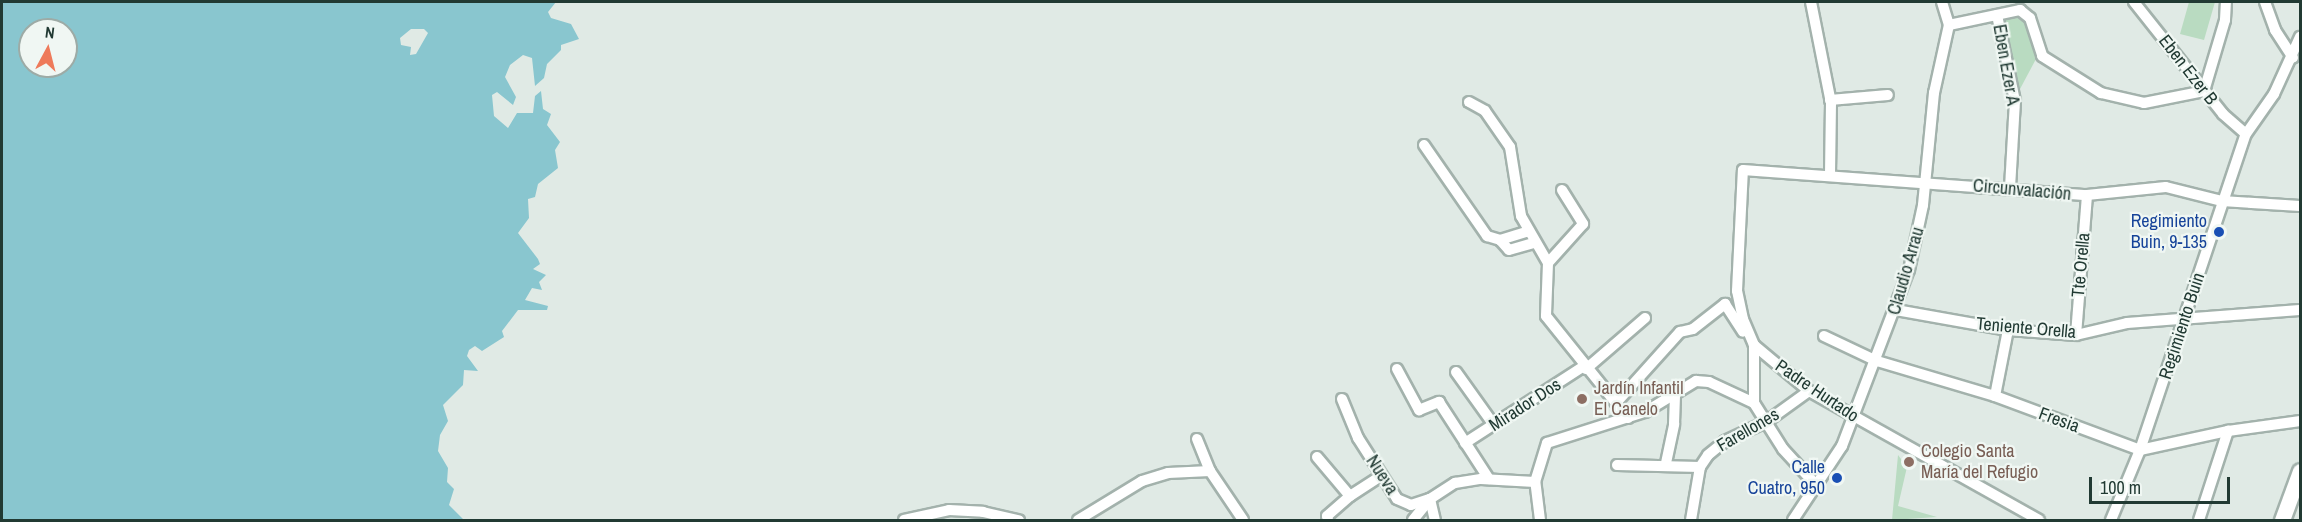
<!DOCTYPE html>
<html>
<head>
<meta charset="utf-8">
<style>
  body { margin:0 }
  #map { position:relative; width:2302px; height:522px; overflow:hidden; background:#e0eae5; font-family:"Archivo Narrow",sans-serif }
  div>[style] { position:absolute }
  .green>* { inset:0; background:#b9dbc1 }
  .water>* { inset:0; background:#89c6cf }
  .roads { filter:drop-shadow(2px 0 #a3b2ac) drop-shadow(-2px 0 #a3b2ac) drop-shadow(0 2px #a3b2ac) drop-shadow(0 -2px #a3b2ac) }
  .street>* { height:10px; margin:-5px; padding:0 5px; transform-origin:5px; border-radius:5px; background:#fff }
  .secondary>* { height:15px; margin:-7.5px; padding:0 7.5px; transform-origin:7.5px; border-radius:7.5px; background:#fff }
  .dots>* { width:16px; height:16px; translate:-50% -50%; box-sizing:border-box; border:3px solid #f0f7f3; border-radius:50% }
  span { translate:-50% -50%; white-space:nowrap; text-align:center; line-height:1.15; -webkit-text-stroke:4.5px #f0f7f3; paint-order:stroke }
  .street-label { font-size:18px; color:#213a33 }
  .transit-label { font-size:18px; color:#164399 }
  .right { translate:-100% -50%; text-align:right }
  .education-label { font-size:18px; color:#785e54 }
  .left { translate:0 -50%; text-align:left }
  .frame { position:absolute; inset:0; border:3px solid #213a33; pointer-events:none }
  .north { position:absolute; left:18px; top:18px; width:60px; height:60px; box-sizing:border-box; background:#f0f7f3; border:2px solid #9daba6; border-radius:50%; rotate:7deg; font-size:16px; font-weight:700; line-height:24px; text-align:center; color:#213a33 }
  .north::after { content:''; display:block; margin:auto; width:21px; height:27px; background:#ee7a5a; clip-path:polygon(50% 0,100% 100%,50% 72%,0 100%) }
  .scale { position:absolute; left:2089px; top:477px; width:141px; height:27px; box-sizing:border-box; border:3px solid #213a33; border-top:0; padding-left:8px; font-size:18px; line-height:21px; white-space:nowrap; color:#213a33; -webkit-text-stroke:4px #f0f7f3; paint-order:stroke }
</style>
</head>
<body>
<div id="map">
  <div class="green">
    <div style="clip-path:polygon(2189px 2px,2215px 2px,2204px 40px,2180px 34px)"></div>
    <div style="clip-path:polygon(2021px 16px,2026px 19px,2036px 59px,2020px 89px,2015px 89px,2000px 20px)"></div>
    <div style="clip-path:polygon(1898px 455px,1907px 467px,1898px 506px,1937px 517px,1892px 520px)"></div>
  </div>
  <div class="water">
    <div style="clip-path:polygon(evenodd,2px 2px,556px 2px,548px 12px,551px 18px,571px 24px,579px 39px,561px 45px,561px 50px,547px 64px,544px 78px,535px 86px,532px 58px,523px 55px,510px 65px,505px 77px,516px 97px,513px 105px,497px 92px,492px 95px,494px 116px,508px 128px,517px 113px,533px 113px,535px 96px,541px 91px,543px 109px,551px 114px,547px 125px,560px 142px,555px 150px,558px 168px,538px 184px,535px 197px,528px 199px,529px 218px,518px 233px,538px 259px,540px 264px,533px 269px,546px 275px,539px 282px,542px 290px,532px 288px,525px 300px,548px 306px,547px 310px,518px 310px,502px 331px,504px 337px,482px 351px,475px 346px,469px 350px,467px 356px,478px 371px,464px 370px,463px 385px,443px 405px,448px 421px,440px 435px,438px 451px,448px 468px,447px 482px,454px 489px,449px 505px,464px 520px,2px 520px,2px 2px,411px 29px,424px 29px,428px 33px,416px 54px,410px 55px,411px 47px,401px 45px,400px 38px,411px 29px,2px 2px,30px 30px,66px 30px,66px 66px,30px 66px,30px 30px)"></div>
  </div>
  <div class="roads">
    <div class="street">
      <div style="left:1811px;top:2px;width:103px;rotate:78.8deg"></div>
      <div style="left:1831px;top:103px;width:72px;rotate:90.8deg"></div>
      <div style="left:2134px;top:2px;width:143px;rotate:51.5deg"></div>
      <div style="left:2223px;top:114px;width:30px;rotate:41deg"></div>
      <div style="left:2265px;top:2px;width:30px;rotate:70deg"></div>
      <div style="left:2275px;top:30px;width:33px;rotate:57deg"></div>
      <div style="left:2020px;top:10px;width:13px;rotate:39deg"></div>
      <div style="left:2030px;top:18px;width:40px;rotate:72deg"></div>
      <div style="left:2042px;top:56px;width:70px;rotate:32.1deg"></div>
      <div style="left:2101px;top:93px;width:44px;rotate:13.1deg"></div>
      <div style="left:2144px;top:103px;width:61px;rotate:-11.3deg"></div>
      <div style="left:2204px;top:91px;width:74px;rotate:-73.5deg"></div>
      <div style="left:2225px;top:20px;width:18px;rotate:-87deg"></div>
      <div style="left:1997px;top:15px;width:88px;rotate:78.2deg"></div>
      <div style="left:2015px;top:101px;width:87px;rotate:93.3deg"></div>
      <div style="left:1949px;top:25px;width:73px;rotate:-11.9deg"></div>
      <div style="left:1830px;top:100px;width:58px;rotate:-4.9deg"></div>
      <div style="left:1469px;top:102px;width:18px;rotate:29deg"></div>
      <div style="left:1485px;top:111px;width:44px;rotate:55.2deg"></div>
      <div style="left:1510px;top:147px;width:70px;rotate:80.9deg"></div>
      <div style="left:1521px;top:216px;width:54px;rotate:60.1deg"></div>
      <div style="left:1424px;top:145px;width:111px;rotate:55.3deg"></div>
      <div style="left:1487px;top:236px;width:14px;rotate:17deg"></div>
      <div style="left:1500px;top:240px;width:28px;rotate:-17deg"></div>
      <div style="left:1562px;top:190px;width:40px;rotate:58deg"></div>
      <div style="left:1583px;top:224px;width:52px;rotate:131.9deg"></div>
      <div style="left:1548px;top:263px;width:53px;rotate:92.2deg"></div>
      <div style="left:1546px;top:316px;width:131px;rotate:51.2deg"></div>
      <div style="left:1500px;top:240px;width:13px;rotate:48deg"></div>
      <div style="left:1509px;top:250px;width:25px;rotate:-16deg"></div>
      <div style="left:1896px;top:310px;width:114px;rotate:10.1deg"></div>
      <div style="left:2008px;top:330px;width:68px;rotate:4.2deg"></div>
      <div style="left:2076px;top:335px;width:52px;rotate:-13.2deg"></div>
      <div style="left:2127px;top:323px;width:173px;rotate:-4.3deg"></div>
      <div style="left:2076px;top:335px;width:140px;rotate:-85.5deg"></div>
      <div style="left:1824px;top:336px;width:59px;rotate:25.3deg"></div>
      <div style="left:1877px;top:361px;width:123px;rotate:16.5deg"></div>
      <div style="left:1995px;top:396px;width:155px;rotate:20.4deg"></div>
      <div style="left:2140px;top:450px;width:90px;rotate:-12.2deg"></div>
      <div style="left:2228px;top:431px;width:73px;rotate:-7.9deg"></div>
      <div style="left:1397px;top:369px;width:47px;rotate:61.8deg"></div>
      <div style="left:1419px;top:410px;width:22px;rotate:-22deg"></div>
      <div style="left:1439px;top:402px;width:92px;rotate:57deg"></div>
      <div style="left:1586px;top:369px;width:78px;rotate:-40.8deg"></div>
      <div style="left:1456px;top:372px;width:65px;rotate:54.4deg"></div>
      <div style="left:1995px;top:396px;width:67px;rotate:-78.9deg"></div>
      <div style="left:1342px;top:399px;width:42px;rotate:67.7deg"></div>
      <div style="left:1358px;top:438px;width:72px;rotate:57.4deg"></div>
      <div style="left:1397px;top:499px;width:15px;rotate:23deg"></div>
      <div style="left:1411px;top:505px;width:20px;rotate:-18deg"></div>
      <div style="left:1616px;top:403px;width:96px;rotate:-48deg"></div>
      <div style="left:1680px;top:332px;width:13px;rotate:-13deg"></div>
      <div style="left:1693px;top:329px;width:41px;rotate:-38deg"></div>
      <div style="left:1725px;top:304px;width:33px;rotate:57deg"></div>
      <div style="left:1754px;top:403px;width:58px;rotate:-90deg"></div>
      <div style="left:1197px;top:439px;width:35px;rotate:68deg"></div>
      <div style="left:1210px;top:471px;width:59px;rotate:56deg"></div>
      <div style="left:1465px;top:443px;width:142px;rotate:-32.9deg"></div>
      <div style="left:1317px;top:457px;width:51px;rotate:49.8deg"></div>
      <div style="left:1666px;top:463px;width:40px;rotate:-78deg"></div>
      <div style="left:1674px;top:424px;width:31px;rotate:-88deg"></div>
      <div style="left:1617px;top:465px;width:83px;rotate:1.4deg"></div>
      <div style="left:1430px;top:499px;width:22px;rotate:77deg"></div>
      <div style="left:904px;top:520px;width:46px;rotate:-12.5deg"></div>
      <div style="left:949px;top:510px;width:34px;rotate:3deg"></div>
      <div style="left:983px;top:512px;width:37px;rotate:13deg"></div>
      <div style="left:1078px;top:520px;width:75px;rotate:-31.4deg"></div>
      <div style="left:1142px;top:481px;width:27px;rotate:-17deg"></div>
      <div style="left:1168px;top:473px;width:42px;rotate:-2.7deg"></div>
      <div style="left:1328px;top:520px;width:4px;rotate:-104deg"></div>
      <div style="left:1327px;top:516px;width:30px;rotate:-41deg"></div>
      <div style="left:1350px;top:496px;width:37px;rotate:-33deg"></div>
      <div style="left:1413px;top:520px;width:27px;rotate:-51deg"></div>
      <div style="left:1430px;top:499px;width:30px;rotate:-33deg"></div>
      <div style="left:1455px;top:483px;width:26px;rotate:-9deg"></div>
      <div style="left:1481px;top:479px;width:54px;rotate:3.2deg"></div>
      <div style="left:1540px;top:520px;width:38px;rotate:-97deg"></div>
      <div style="left:1535px;top:482px;width:41px;rotate:-72.9deg"></div>
      <div style="left:1547px;top:443px;width:103px;rotate:-17.6deg"></div>
      <div style="left:1645px;top:412px;width:60px;rotate:-31.3deg"></div>
      <div style="left:1696px;top:381px;width:13px;rotate:4deg"></div>
      <div style="left:1709px;top:382px;width:50px;rotate:25deg"></div>
      <div style="left:1754px;top:403px;width:54px;rotate:57.8deg"></div>
      <div style="left:1783px;top:449px;width:50px;rotate:47.4deg"></div>
      <div style="left:1691px;top:520px;width:54px;rotate:-80.4deg"></div>
      <div style="left:1700px;top:467px;width:14px;rotate:-56deg"></div>
      <div style="left:1708px;top:455px;width:22px;rotate:-39deg"></div>
      <div style="left:1725px;top:441px;width:45px;rotate:-24.9deg"></div>
      <div style="left:1766px;top:422px;width:53px;rotate:-35.8deg"></div>
      <div style="left:1793px;top:520px;width:89px;rotate:-56.5deg"></div>
      <div style="left:1842px;top:446px;width:188px;rotate:-69.2deg"></div>
      <div style="left:1909px;top:270px;width:66px;rotate:-77.8deg"></div>
      <div style="left:1923px;top:205px;width:113px;rotate:-84.4deg"></div>
      <div style="left:1934px;top:93px;width:70px;rotate:-77.6deg"></div>
      <div style="left:1949px;top:25px;width:24px;rotate:-107deg"></div>
      <div style="left:2039px;top:520px;width:264px;rotate:-150.7deg"></div>
      <div style="left:1809px;top:391px;width:72px;rotate:-140.1deg"></div>
      <div style="left:1754px;top:345px;width:28px;rotate:-113deg"></div>
      <div style="left:1743px;top:319px;width:29px;rotate:-102deg"></div>
      <div style="left:1737px;top:291px;width:121px;rotate:-87.2deg"></div>
      <div style="left:1743px;top:170px;width:345px;rotate:4.2deg"></div>
      <div style="left:2087px;top:195px;width:79px;rotate:-5.8deg"></div>
      <div style="left:2166px;top:187px;width:58px;rotate:14deg"></div>
      <div style="left:2222px;top:201px;width:78px;rotate:3.7deg"></div>
      <div style="left:2111px;top:520px;width:76px;rotate:-67.5deg"></div>
      <div style="left:2140px;top:450px;width:333px;rotate:-71.5deg"></div>
      <div style="left:2246px;top:134px;width:49px;rotate:-55deg"></div>
      <div style="left:2274px;top:94px;width:63px;rotate:-65.5deg"></div>
      <div style="left:2199px;top:520px;width:94px;rotate:-72deg"></div>
    </div>
    <div class="secondary">
      <div style="left:2282px;top:520px;width:52px;rotate:-69.8deg"></div>
    </div>
  </div>
  <div class="dots">
    <div style="left:2219px;top:232px;background:#1a4fb4"></div>
    <div style="left:1582px;top:399px;background:#8d6e63"></div>
    <div style="left:1909px;top:462px;background:#8d6e63"></div>
    <div style="left:1837px;top:478px;background:#1a4fb4"></div>
  </div>
  <div class="street-label">
    <span style="left:2006px;top:65px;rotate:80deg">Eben Ezer A</span>
    <span style="left:2188px;top:70px;rotate:52deg">Eben Ezer B</span>
    <span style="left:2022px;top:190px;rotate:5deg">Circunvalación</span>
    <span style="left:2081px;top:265px;rotate:-85deg">Tte Orella</span>
    <span style="left:1906px;top:271px;rotate:-74deg">Claudio Arrau</span>
    <span style="left:2182px;top:326px;rotate:-72deg">Regimiento Buin</span>
    <span style="left:2026px;top:328px;rotate:5deg">Teniente Orella</span>
    <span style="left:1817px;top:391px;rotate:34deg">Padre Hurtado</span>
    <span style="left:1525px;top:405px;rotate:-33deg">Mirador Dos</span>
    <span style="left:2059px;top:420px;rotate:20deg">Fresia</span>
    <span style="left:1748px;top:430px;rotate:-30deg">Farellones</span>
    <span style="left:1382px;top:475px;rotate:57deg">Nueva</span>
  </div>
  <div class="transit-label">
    <span class="right" style="left:2207px;top:232px">Regimiento<br>Buin, 9-135</span>
    <span class="right" style="left:1825px;top:478px">Calle<br>Cuatro, 950</span>
  </div>
  <div class="education-label">
    <span class="left" style="left:1594px;top:399px">Jardín Infantil<br>El Canelo</span>
    <span class="left" style="left:1921px;top:462px">Colegio Santa<br>María del Refugio</span>
  </div>
  <div class="frame"></div>
  <div class="north">N</div>
  <div class="scale">100 m</div>
</div>
</body>
</html>
